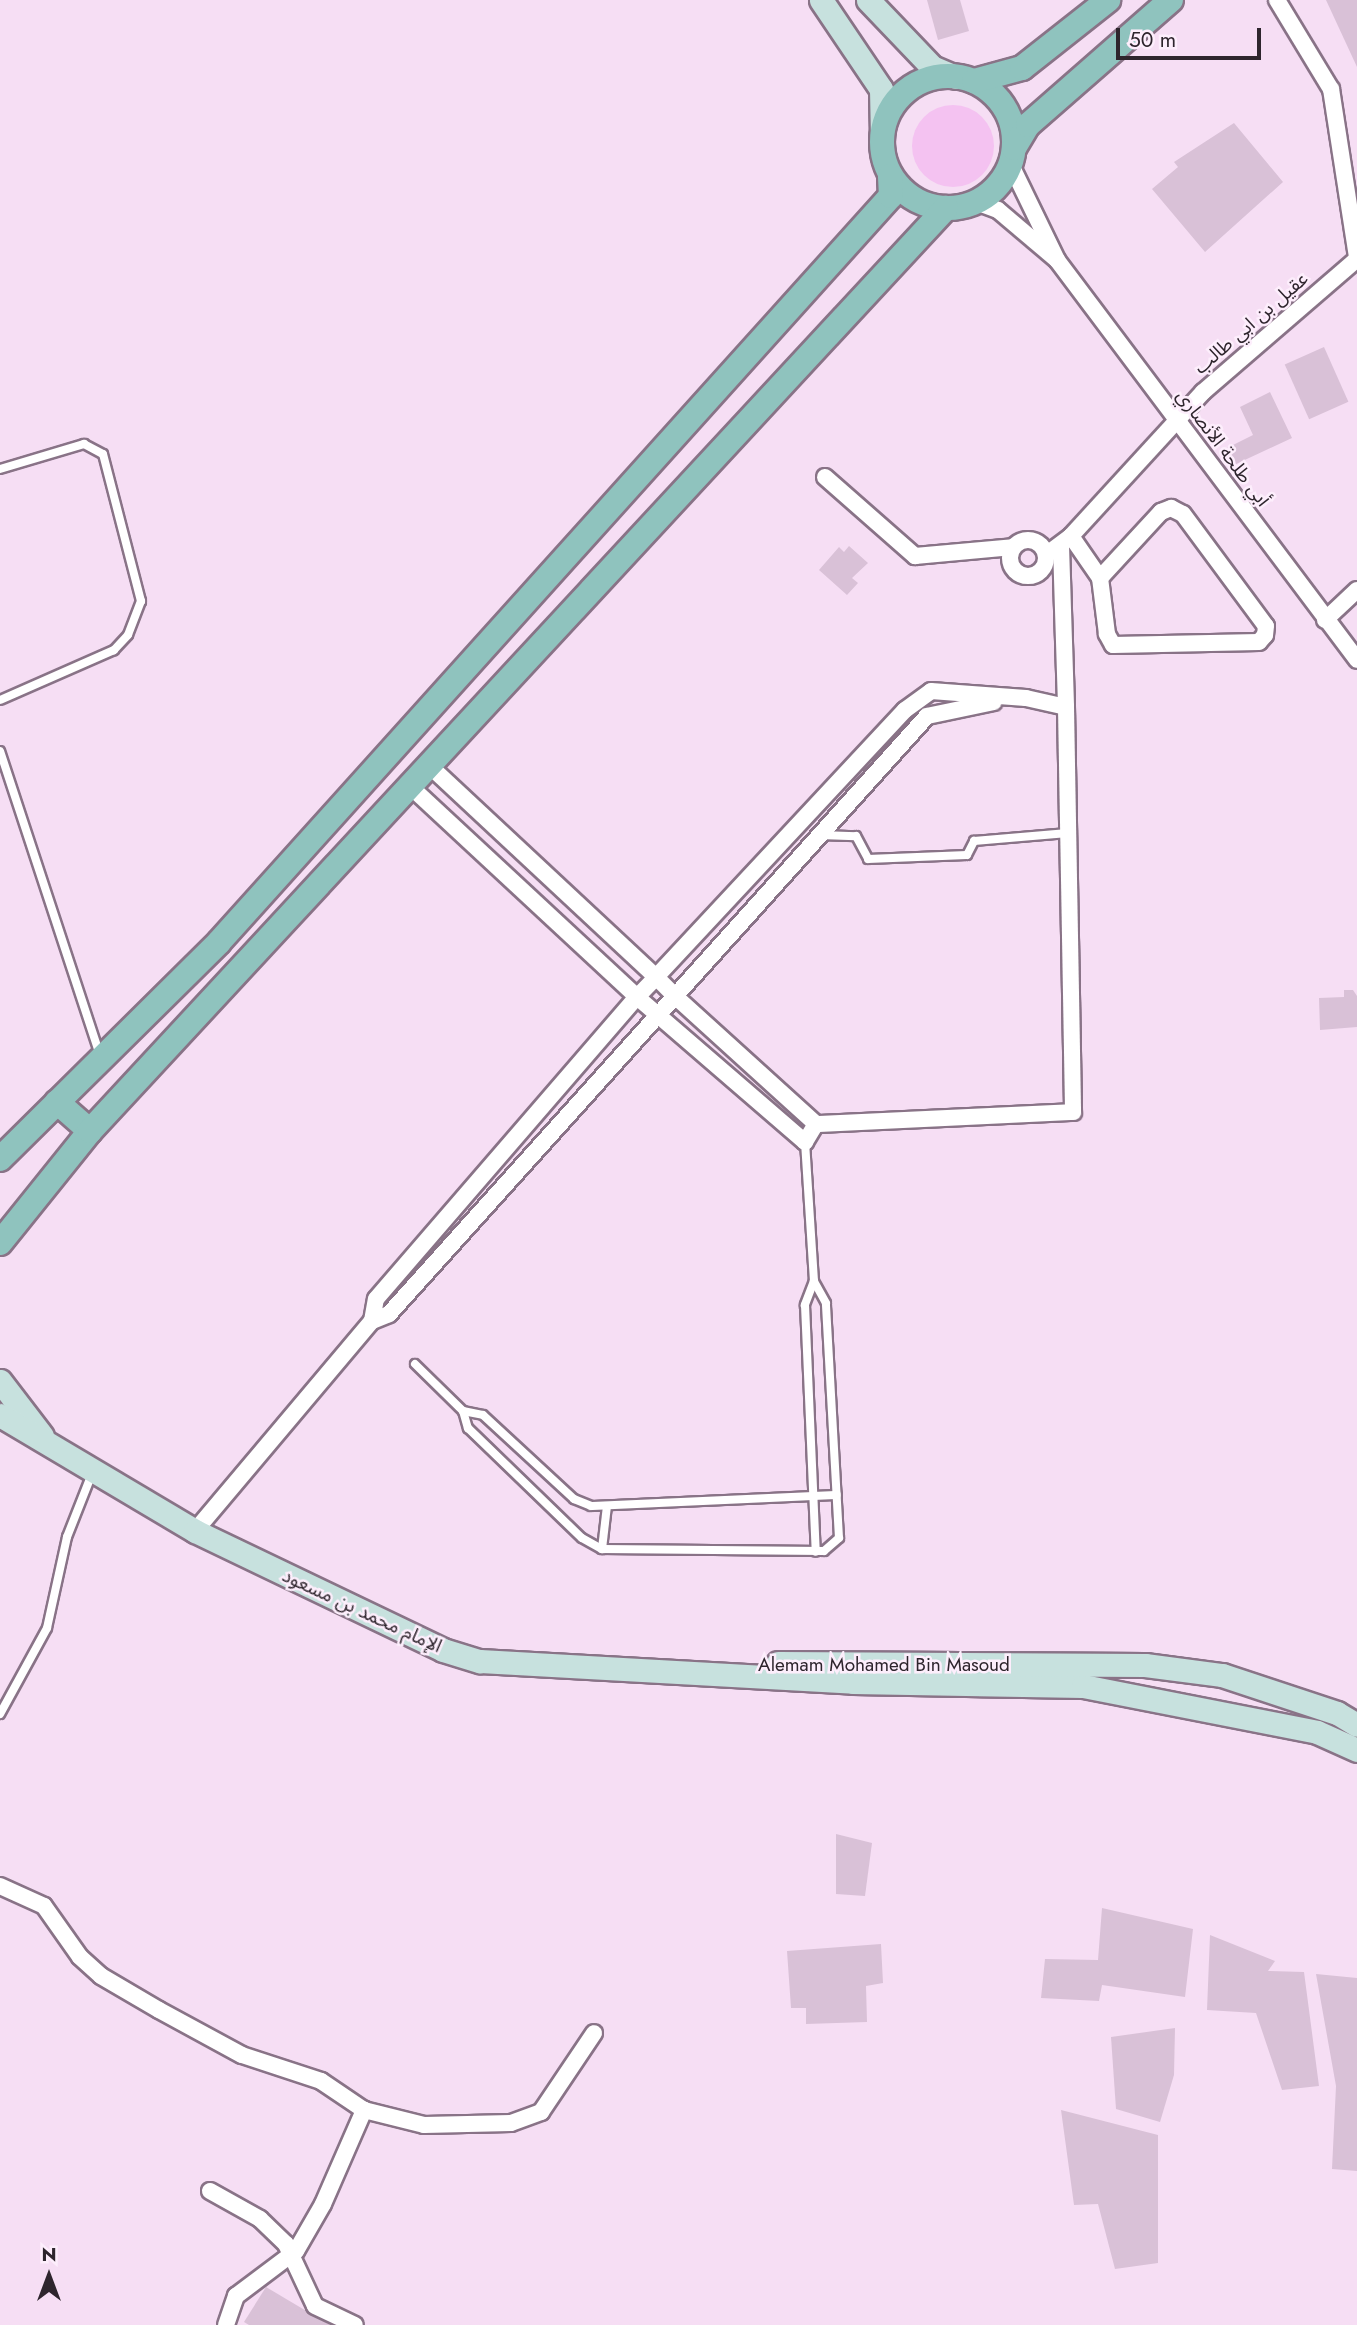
<!DOCTYPE html>
<html>
<head>
<meta charset="utf-8">
<style>
  body { margin:0 }
  #map { position:relative; width:1357px; height:2325px; overflow:hidden; background:#f6def4; font-family:Jost,"Noto Sans Arabic",sans-serif }
  div>[style] { position:absolute }
  .green>* { inset:0; background:#f4c2f1 }
  .round { border-radius:50% }
  .building>* { inset:0; background:#d9c1d7; transform-origin:0 0 }
  .roads { filter:drop-shadow(2px 0 #897387) drop-shadow(-2px 0 #897387) drop-shadow(0 2px #897387) drop-shadow(0 -2px #897387) }
  .lane>* { height:8px; margin:-4px; padding:0 4px; transform-origin:4px; border-radius:4px; background:#fff }
  .street>* { height:16px; margin:-8px; padding:0 8px; transform-origin:8px; border-radius:8px; background:#fff }
  .street>.ring { margin:-8px; padding:0; box-sizing:content-box; background:none; border:16px solid #fff; border-radius:50% }
  .secondary>* { height:23px; margin:-11.5px; padding:0 11.5px; transform-origin:11.5px; border-radius:11.5px; background:#c7e1de }
  .primary>* { height:24px; margin:-12px; padding:0 12px; transform-origin:12px; border-radius:12px; background:#8fc3be }
  .primary>.ring { margin:-12px; padding:0; box-sizing:content-box; background:none; border:24px solid #8fc3be; border-radius:50% }
  span { translate:-50% -50%; white-space:nowrap; text-align:center; line-height:1.15; -webkit-text-stroke:5px #fdeefc; paint-order:stroke }
  .street-label { font-size:19px; color:#2e252d }
  .north { position:absolute; left:14px; top:2241px; width:70px; height:70px; -webkit-text-stroke:5px #fdeefc; paint-order:stroke; rotate:0deg; font-size:19px; font-weight:700; line-height:28px; text-align:center; color:#2e252d }
  .north::after { content:''; display:block; margin:auto; width:24px; height:32px; background:#2e252d; clip-path:polygon(50% 0,100% 100%,50% 72%,0 100%) }
  .scale { position:absolute; left:1116px; top:28px; width:145px; height:32px; box-sizing:border-box; border:4px solid #2e252d; border-top:0; padding-left:9px; font-size:21px; line-height:24px; white-space:nowrap; color:#2e252d; -webkit-text-stroke:5px #fdeefc; paint-order:stroke }
</style>
</head>
<body>
<div id="map">
  <div class="green">
    <div class="round" style="left:912px;top:105px;width:82px;height:82px"></div>
  </div>
  <div class="building">
    <div style="clip-path:polygon(927px 0,960px 0,969px 31px,938px 40px)"></div>
    <div style="clip-path:polygon(1326px 0,1357px 0,1357px 67px)"></div>
    <div style="clip-path:polygon(1234px 123px,1283px 182px,1205px 252px,1152px 189px,1178px 167px,1174px 162px)"></div>
    <div style="left:1324px;top:347px;width:60px;height:43px;rotate:66deg"></div>
    <div style="clip-path:polygon(1270px 392px,1292px 438px,1234px 465px,1227px 448px,1253px 435px,1240px 407px)"></div>
    <div style="clip-path:polygon(849px 546px,868px 563px,852px 578px,858px 583px,847px 595px,819px 570px,839px 547px,844px 552px)"></div>
    <div style="clip-path:polygon(1344px 990px,1353px 990px,1357px 996px,1357px 1027px,1320px 1030px,1319px 998px,1344px 997px)"></div>
    <div style="clip-path:polygon(836px 1834px,872px 1843px,865px 1896px,836px 1894px)"></div>
    <div style="clip-path:polygon(1102px 1908px,1193px 1929px,1185px 1997px,1102px 1985px,1099px 2001px,1041px 1998px,1045px 1959px,1098px 1960px)"></div>
    <div style="clip-path:polygon(1210px 1935px,1275px 1961px,1268px 1971px,1304px 1972px,1319px 2086px,1282px 2090px,1256px 2013px,1207px 2010px)"></div>
    <div style="clip-path:polygon(881px 1944px,883px 1983px,866px 1986px,867px 2022px,806px 2024px,806px 2008px,791px 2008px,787px 1951px)"></div>
    <div style="clip-path:polygon(1316px 1974px,1357px 1978px,1357px 2171px,1332px 2169px,1336px 2086px)"></div>
    <div style="clip-path:polygon(1175px 2028px,1174px 2075px,1160px 2122px,1116px 2109px,1111px 2037px)"></div>
    <div style="clip-path:polygon(1061px 2110px,1158px 2135px,1158px 2263px,1115px 2269px,1098px 2204px,1074px 2205px)"></div>
    <div style="clip-path:polygon(266px 2287px,330px 2325px,249px 2325px,244px 2322px)"></div>
  </div>
  <div class="roads">
    <div class="lane">
      <div style="left:0;top:469px;width:88px;rotate:-16.6deg"></div>
      <div style="left:84px;top:444px;width:21px;rotate:28deg"></div>
      <div style="left:103px;top:454px;width:152px;rotate:75.5deg"></div>
      <div style="left:141px;top:601px;width:36px;rotate:111deg"></div>
      <div style="left:128px;top:635px;width:21px;rotate:133deg"></div>
      <div style="left:114px;top:650px;width:124px;rotate:156.3deg"></div>
      <div style="left:0;top:751px;width:320px;rotate:71.8deg"></div>
      <div style="left:820px;top:835px;width:36px;rotate:2deg"></div>
      <div style="left:856px;top:836px;width:26px;rotate:62deg"></div>
      <div style="left:868px;top:859px;width:99px;rotate:-2.3deg"></div>
      <div style="left:967px;top:855px;width:16px;rotate:-63deg"></div>
      <div style="left:974px;top:841px;width:94px;rotate:-4.9deg"></div>
      <div style="left:805px;top:1142px;width:139px;rotate:86.3deg"></div>
      <div style="left:814px;top:1281px;width:26px;rotate:111deg"></div>
      <div style="left:805px;top:1305px;width:247px;rotate:87.5deg"></div>
      <div style="left:415px;top:1364px;width:67px;rotate:44.4deg"></div>
      <div style="left:463px;top:1411px;width:18px;rotate:74deg"></div>
      <div style="left:468px;top:1428px;width:158px;rotate:44deg"></div>
      <div style="left:582px;top:1538px;width:23px;rotate:29deg"></div>
      <div style="left:602px;top:1549px;width:222px;rotate:0.5deg"></div>
      <div style="left:824px;top:1551px;width:20px;rotate:-41deg"></div>
      <div style="left:839px;top:1538px;width:235px;rotate:-93.2deg"></div>
      <div style="left:826px;top:1303px;width:25px;rotate:-119deg"></div>
      <div style="left:463px;top:1411px;width:20px;rotate:11deg"></div>
      <div style="left:483px;top:1415px;width:124px;rotate:42.7deg"></div>
      <div style="left:574px;top:1499px;width:18px;rotate:22deg"></div>
      <div style="left:591px;top:1506px;width:246px;rotate:-2.6deg"></div>
      <div style="left:602px;top:1549px;width:43px;rotate:-83.4deg"></div>
      <div style="left:0;top:1714px;width:98px;rotate:-61.3deg"></div>
      <div style="left:47px;top:1628px;width:93px;rotate:-77.6deg"></div>
      <div style="left:67px;top:1537px;width:71px;rotate:-68.5deg"></div>
    </div>
    <div class="street">
      <div style="left:1277px;top:0;width:104px;rotate:58.8deg"></div>
      <div style="left:1331px;top:89px;width:170px;rotate:81.2deg"></div>
      <div style="left:1010px;top:163px;width:108px;rotate:64.1deg"></div>
      <div style="left:1057px;top:260px;width:500px;rotate:53.1deg"></div>
      <div style="left:976px;top:202px;width:23px;rotate:20deg"></div>
      <div style="left:998px;top:210px;width:77px;rotate:40.3deg"></div>
      <div style="left:825px;top:477px;width:120px;rotate:41.3deg"></div>
      <div style="left:915px;top:556px;width:98px;rotate:-5.2deg"></div>
      <div style="left:1071px;top:536px;width:51px;rotate:55.4deg"></div>
      <div style="left:1100px;top:578px;width:90px;rotate:-47.3deg"></div>
      <div style="left:1161px;top:512px;width:11px;rotate:-22deg"></div>
      <div style="left:1171px;top:508px;width:13px;rotate:27deg"></div>
      <div style="left:1183px;top:514px;width:139px;rotate:53.5deg"></div>
      <div style="left:1266px;top:626px;width:9px;rotate:96deg"></div>
      <div style="left:1265px;top:635px;width:9px;rotate:131deg"></div>
      <div style="left:1259px;top:642px;width:146px;rotate:178.8deg"></div>
      <div style="left:1113px;top:645px;width:13px;rotate:-119deg"></div>
      <div style="left:1107px;top:634px;width:56px;rotate:-97.1deg"></div>
      <div class="ring" style="left:1010px;top:540px;width:20px;height:20px"></div>
      <div style="left:1061px;top:546px;width:161px;rotate:88.2deg"></div>
      <div style="left:1046px;top:555px;width:31px;rotate:-37deg"></div>
      <div style="left:1071px;top:536px;width:195px;rotate:-47.5deg"></div>
      <div style="left:1203px;top:392px;width:203px;rotate:-40.8deg"></div>
      <div style="left:1325px;top:620px;width:44px;rotate:-43.2deg"></div>
      <div style="left:410px;top:786px;width:310px;rotate:42.9deg"></div>
      <div style="left:637px;top:997px;width:222px;rotate:40.8deg"></div>
      <div style="left:805px;top:1142px;width:21px;rotate:-59deg"></div>
      <div style="left:372px;top:1321px;width:22px;rotate:-80deg"></div>
      <div style="left:376px;top:1299px;width:399px;rotate:-49.2deg"></div>
      <div style="left:637px;top:997px;width:28px;rotate:-46deg"></div>
      <div style="left:656px;top:977px;width:365px;rotate:-47deg"></div>
      <div style="left:905px;top:710px;width:32px;rotate:-36deg"></div>
      <div style="left:931px;top:691px;width:95px;rotate:4.2deg"></div>
      <div style="left:1026px;top:698px;width:41px;rotate:12.7deg"></div>
      <div style="left:1066px;top:707px;width:405px;rotate:89deg"></div>
      <div style="left:1073px;top:1112px;width:257px;rotate:177.3deg"></div>
      <div style="left:816px;top:1124px;width:190px;rotate:-137.8deg"></div>
      <div style="left:675px;top:996px;width:27px;rotate:-135deg"></div>
      <div style="left:656px;top:977px;width:311px;rotate:-137deg"></div>
      <div style="left:195px;top:1531px;width:275px;rotate:-49.9deg"></div>
      <div style="left:372px;top:1321px;width:18px;rotate:-22deg"></div>
      <div style="left:389px;top:1314px;width:804px;rotate:-48.02deg"></div>
      <div style="left:927px;top:716px;width:68px;rotate:-11.8deg"></div>
      <div style="left:0;top:1886px;width:48px;rotate:24.4deg"></div>
      <div style="left:44px;top:1906px;width:62px;rotate:54.8deg"></div>
      <div style="left:80px;top:1957px;width:28px;rotate:42deg"></div>
      <div style="left:101px;top:1976px;width:67px;rotate:30.4deg"></div>
      <div style="left:159px;top:2010px;width:94px;rotate:28.5deg"></div>
      <div style="left:242px;top:2055px;width:83px;rotate:18.2deg"></div>
      <div style="left:321px;top:2081px;width:52px;rotate:34deg"></div>
      <div style="left:364px;top:2110px;width:62px;rotate:14deg"></div>
      <div style="left:424px;top:2125px;width:87px;rotate:-1.3deg"></div>
      <div style="left:511px;top:2123px;width:32px;rotate:-20deg"></div>
      <div style="left:541px;top:2112px;width:95px;rotate:-56.1deg"></div>
      <div style="left:210px;top:2191px;width:57px;rotate:29.2deg"></div>
      <div style="left:260px;top:2219px;width:36px;rotate:44deg"></div>
      <div style="left:286px;top:2244px;width:68px;rotate:64.9deg"></div>
      <div style="left:315px;top:2306px;width:44px;rotate:25.4deg"></div>
      <div style="left:226px;top:2325px;width:31px;rotate:-71deg"></div>
      <div style="left:236px;top:2296px;width:75px;rotate:-36.9deg"></div>
      <div style="left:296px;top:2251px;width:54px;rotate:-60.1deg"></div>
      <div style="left:323px;top:2204px;width:103px;rotate:-66.4deg"></div>
    </div>
    <div class="secondary">
      <div style="left:821px;top:0;width:107px;rotate:56deg"></div>
      <div style="left:881px;top:89px;width:48px;rotate:88.8deg"></div>
      <div style="left:868px;top:0;width:93px;rotate:46.3deg"></div>
      <div style="left:932px;top:67px;width:25px;rotate:23deg"></div>
      <div style="left:0;top:1381px;width:69px;rotate:52.6deg"></div>
      <div style="left:0;top:1415px;width:227px;rotate:30.7deg"></div>
      <div style="left:195px;top:1531px;width:275px;rotate:25.6deg"></div>
      <div style="left:443px;top:1650px;width:39px;rotate:17deg"></div>
      <div style="left:480px;top:1661px;width:374px;rotate:3.2deg"></div>
      <div style="left:853px;top:1682px;width:230px;rotate:1deg"></div>
      <div style="left:1083px;top:1686px;width:238px;rotate:11.1deg"></div>
      <div style="left:1317px;top:1732px;width:44px;rotate:24.2deg"></div>
      <div style="left:778px;top:1663px;width:367px;rotate:0.3deg"></div>
      <div style="left:1145px;top:1665px;width:78px;rotate:7.4deg"></div>
      <div style="left:1222px;top:1675px;width:121px;rotate:18.3deg"></div>
      <div style="left:1337px;top:1713px;width:23px;rotate:31deg"></div>
    </div>
    <div class="primary">
      <div class="ring" style="left:882px;top:76px;width:108px;height:108px"></div>
      <div style="left:974px;top:81px;width:50px;rotate:-15.2deg"></div>
      <div style="left:1022px;top:68px;width:110px;rotate:-38.3deg"></div>
      <div style="left:1014px;top:148px;width:27px;rotate:-59deg"></div>
      <div style="left:1028px;top:125px;width:190px;rotate:-41.2deg"></div>
      <div style="left:57px;top:1102px;width:44px;rotate:41.3deg"></div>
      <div style="left:0;top:1159px;width:308px;rotate:-44.7deg"></div>
      <div style="left:219px;top:942px;width:1004px;rotate:-47.99deg"></div>
      <div style="left:891px;top:196px;width:20px;rotate:-93deg"></div>
      <div style="left:0;top:1243px;width:144px;rotate:-51.2deg"></div>
      <div style="left:90px;top:1131px;width:1259px;rotate:-47.16deg"></div>
    </div>
  </div>
  <div class="street-label">
    <span style="left:1251px;top:323px;rotate:-41deg">عقيل بن ابي طالب</span>
    <span style="left:1223px;top:448px;rotate:53deg">أبي طلحة الأنصاري</span>
    <span style="left:362px;top:1611px;rotate:25deg">الإمام محمد بن مسعود</span>
    <span style="left:884px;top:1665px">Alemam Mohamed Bin Masoud</span>
  </div>
  <div class="north">N</div>
  <div class="scale">50 m</div>
</div>
</body>
</html>
